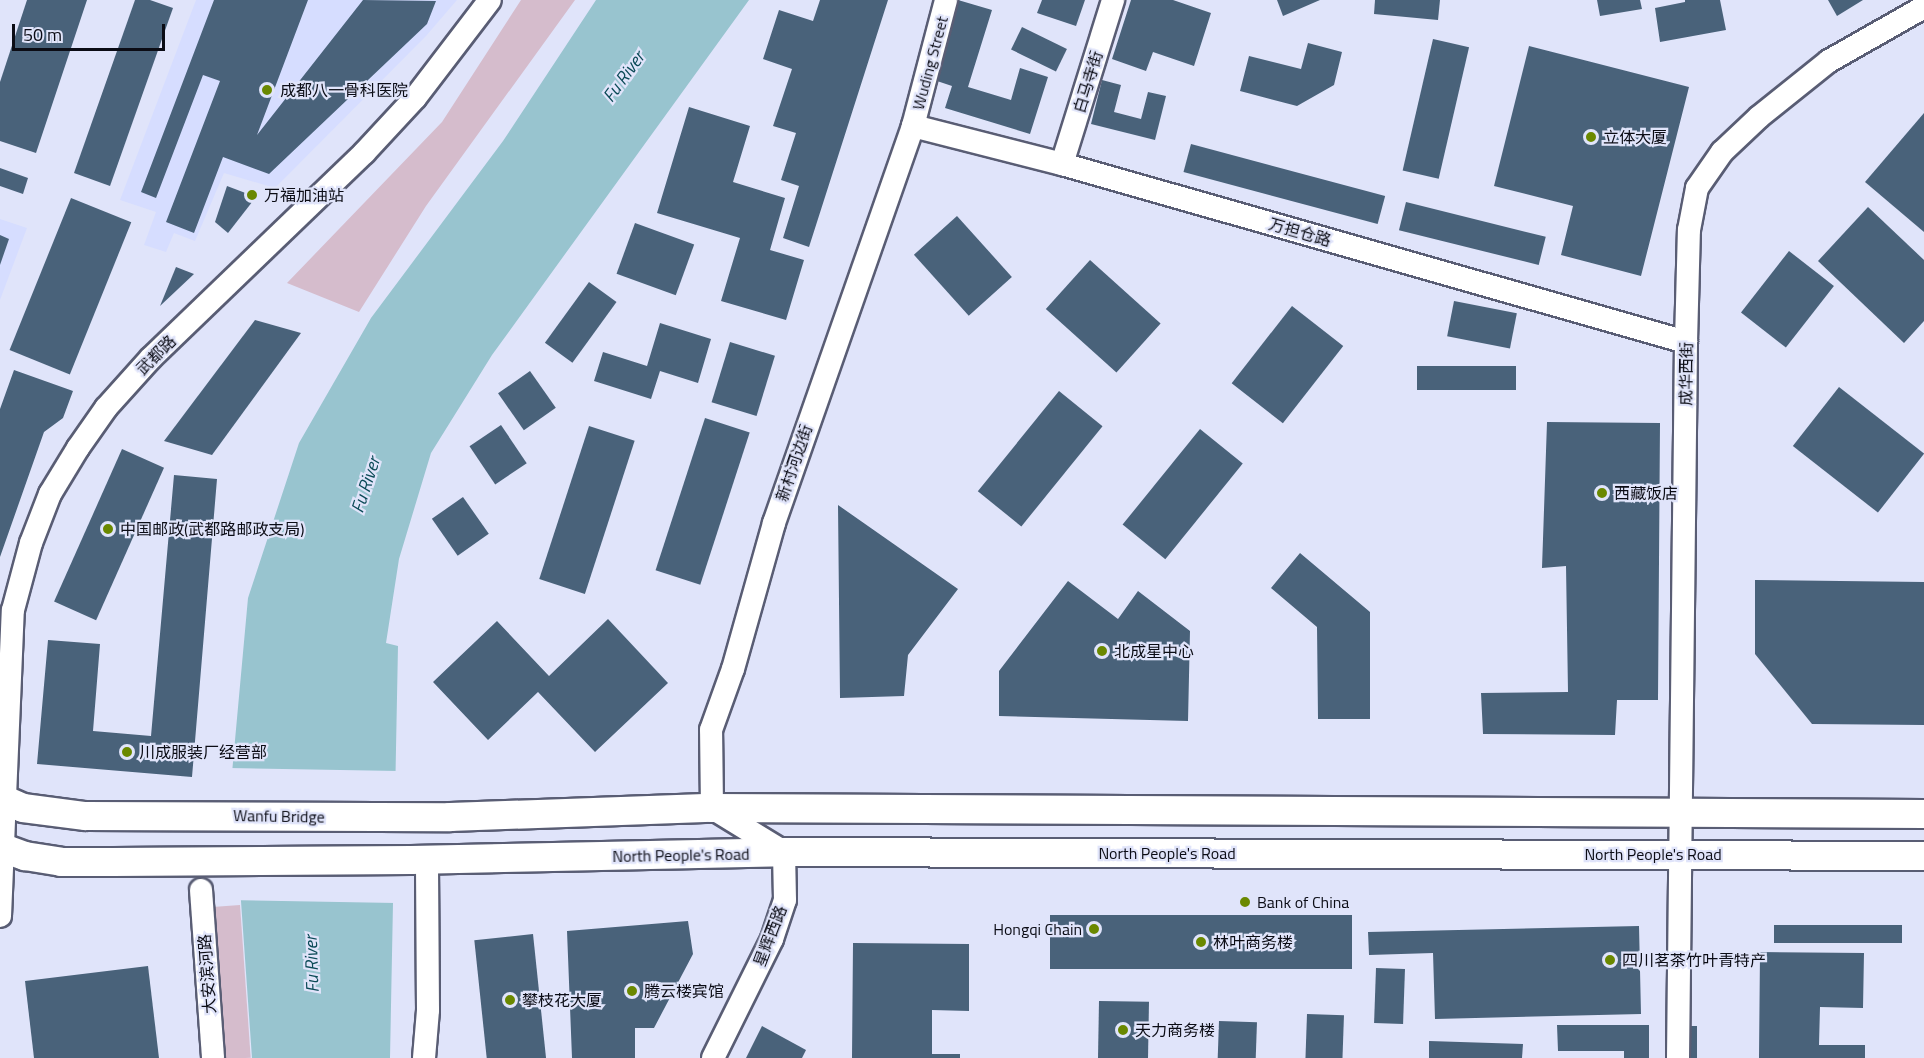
<!DOCTYPE html>
<html>
<head>
<meta charset="utf-8">
<style>
  body { margin:0 }
  #map { position:relative; width:1924px; height:1058px; overflow:hidden; background:#e0e4fa; font-family:"Titillium Web","Noto Sans SC",sans-serif }
  div>[style] { position:absolute }
  .built>* { inset:0; background:#d6ddff }
  .green>* { inset:0; background:#d5bccc; transform-origin:0 0 }
  .water>* { inset:0; background:#98c4cf }
  .pier>* { inset:0; background:#e0e4fa; transform-origin:0 0 }
  .building>* { inset:0; background:#49627a; transform-origin:0 0 }
  .roads { filter:drop-shadow(2px 0 #595d74) drop-shadow(-2px 0 #595d74) drop-shadow(0 2px #595d74) drop-shadow(0 -2px #595d74) }
  .minor>* { height:22px; margin:-11px; padding:0 11px; transform-origin:11px; border-radius:11px; background:#fff }
  .major>* { height:28px; margin:-14px; padding:0 14px; transform-origin:14px; border-radius:14px; background:#fff }
  .dots>* { width:16px; height:16px; translate:-50% -50%; box-sizing:border-box; border:3px solid #e0e4fa; border-radius:50% }
  span { translate:-50% -50%; white-space:nowrap; text-align:center; line-height:1.15; -webkit-text-stroke:4.5px #e0e4fa; paint-order:stroke }
  .street-label { font-size:16px; color:#0b0c15 }
  .poi-label { font-size:16px; color:#0b0c15 }
  .left { translate:0 -50%; text-align:left }
  .right { translate:-100% -50%; text-align:right }
  .water-label { font-size:18px; color:#0b4a57; font-style:italic }
  .scale { position:absolute; left:12px; top:24px; width:153px; height:27px; box-sizing:border-box; border:3px solid #0b0c15; border-top:0; padding-left:8px; font-size:18px; line-height:21px; white-space:nowrap; color:#0b0c15; -webkit-text-stroke:4px #e0e4fa; paint-order:stroke }
</style>
</head>
<body>
<div id="map">
  <div class="built">
    <div style="clip-path:polygon(196px 0,457px 0,426px 36px,275px 188px,224px 173px,195px 241px,174px 233px,166px 252px,144px 245px,156px 212px,120px 200px)"></div>
    <div style="clip-path:polygon(0 219px,27px 228px,0 300px)"></div>
  </div>
  <div class="green">
    <div style="clip-path:polygon(521px 0,575px 0,426px 206px,359px 312px,287px 283px,442px 122px)"></div>
    <div style="left:240px;top:905px;width:153px;height:31px;rotate:86deg"></div>
  </div>
  <div class="water">
    <div style="clip-path:polygon(596px 0,749px 0,492px 355px,431px 453px,399px 559px,386px 643px,398px 646px,390px 1058px,252px 1058px,232px 773px,248px 598px,299px 443px,371px 318px,503px 141px)"></div>
  </div>
  <div class="pier">
    <div style="left:398px;top:771px;width:132px;height:169px;rotate:91deg"></div>
  </div>
  <div class="building">
    <div style="clip-path:polygon(27px 0,87px 0,36px 153px,0 141px,0 82px)"></div>
    <div style="clip-path:polygon(135px 0,150px 0,173px 8px,110px 186px,74px 173px)"></div>
    <div style="clip-path:polygon(214px 0,308px 0,257px 135px,363px 0,436px 1px,427px 24px,269px 174px,223px 157px,194px 233px,166px 222px,220px 81px,203px 75px,156px 198px,141px 192px)"></div>
    <div style="clip-path:polygon(820px 0,888px 0,809px 247px,783px 238px,799px 186px,781px 180px,796px 133px,773px 126px,792px 69px,763px 59px,779px 10px,813px 21px)"></div>
    <div style="clip-path:polygon(958px 0,992px 10px,968px 87px,1011px 100px,1020px 68px,1048px 77px,1030px 134px,945px 108px,952px 86px,934px 80px)"></div>
    <div style="clip-path:polygon(1042px 0,1085px 0,1076px 26px,1037px 13px)"></div>
    <div style="clip-path:polygon(1131px 0,1173px 0,1211px 13px,1194px 66px,1153px 52px,1146px 71px,1112px 59px)"></div>
    <div style="clip-path:polygon(1277px 0,1320px 0,1283px 16px)"></div>
    <div style="clip-path:polygon(1375px 0,1440px 0,1438px 20px,1374px 14px)"></div>
    <div style="clip-path:polygon(1597px 0,1640px 0,1642px 9px,1600px 16px)"></div>
    <div style="clip-path:polygon(1685px 0,1720px 0,1726px 30px,1660px 42px,1655px 8px,1685px 2px)"></div>
    <div style="clip-path:polygon(1828px 0,1863px 0,1837px 16px)"></div>
    <div style="left:1022px;top:27px;width:50px;height:25px;rotate:26deg"></div>
    <div style="left:1433px;top:39px;width:37px;height:135px;rotate:13deg"></div>
    <div style="clip-path:polygon(1308px 43px,1342px 52px,1334px 85px,1297px 106px,1240px 91px,1249px 56px,1301px 69px)"></div>
    <div style="clip-path:polygon(1529px 46px,1689px 87px,1641px 276px,1561px 255px,1573px 206px,1494px 186px)"></div>
    <div style="clip-path:polygon(1102px 80px,1121px 85px,1114px 112px,1141px 119px,1148px 92px,1166px 96px,1155px 140px,1091px 124px)"></div>
    <div style="clip-path:polygon(689px 107px,750px 126px,733px 182px,785px 198px,770px 250px,804px 260px,786px 320px,721px 301px,740px 238px,657px 213px)"></div>
    <div style="clip-path:polygon(1924px 113px,1924px 232px,1865px 182px)"></div>
    <div style="left:1191px;top:144px;width:201px;height:29px;rotate:15deg"></div>
    <div style="clip-path:polygon(0 168px,28px 178px,23px 194px,0 186px)"></div>
    <div style="clip-path:polygon(227px 186px,256px 197px,228px 233px,215px 222px)"></div>
    <div style="left:71px;top:198px;width:65px;height:164px;rotate:22deg"></div>
    <div style="left:1406px;top:202px;width:144px;height:29px;rotate:14deg"></div>
    <div style="clip-path:polygon(1868px 207px,1924px 260px,1924px 321px,1904px 343px,1818px 261px)"></div>
    <div style="left:957px;top:216px;width:82px;height:58px;rotate:48deg"></div>
    <div style="left:635px;top:223px;width:63px;height:54px;rotate:20deg"></div>
    <div style="clip-path:polygon(0 235px,9px 239px,0 265px)"></div>
    <div style="left:1789px;top:251px;width:57px;height:78px;rotate:38deg"></div>
    <div style="left:1090px;top:260px;width:95px;height:66px;rotate:42deg"></div>
    <div style="clip-path:polygon(176px 267px,194px 274px,160px 306px)"></div>
    <div style="left:589px;top:282px;width:34px;height:75px;rotate:36deg"></div>
    <div style="left:1454px;top:301px;width:64px;height:36px;rotate:11deg"></div>
    <div style="left:1292px;top:306px;width:65px;height:98px;rotate:38deg"></div>
    <div style="clip-path:polygon(255px 320px,301px 333px,212px 455px,164px 441px)"></div>
    <div style="clip-path:polygon(660px 323px,711px 339px,698px 383px,660px 371px,651px 399px,594px 381px,603px 352px,647px 366px)"></div>
    <div style="left:730px;top:342px;width:47px;height:63px;rotate:17deg"></div>
    <div style="left:1417px;top:366px;width:99px;height:24px"></div>
    <div style="clip-path:polygon(14px 370px,73px 391px,63px 418px,44px 432px,0 557px,0 409px)"></div>
    <div style="left:530px;top:371px;width:45px;height:39px;rotate:55deg"></div>
    <div style="left:1839px;top:387px;width:108px;height:75px;rotate:38deg"></div>
    <div style="left:1059px;top:391px;width:56px;height:129px;rotate:39deg"></div>
    <div style="left:705px;top:418px;width:47px;height:160px;rotate:18deg"></div>
    <div style="clip-path:polygon(1547px 422px,1660px 423px,1658px 700px,1617px 700px,1615px 735px,1483px 734px,1481px 693px,1568px 692px,1566px 566px,1542px 568px)"></div>
    <div style="left:501px;top:425px;width:46px;height:38px;rotate:56deg"></div>
    <div style="left:589px;top:426px;width:48px;height:161px;rotate:18deg"></div>
    <div style="left:1200px;top:429px;width:55px;height:123px;rotate:39deg"></div>
    <div style="left:122px;top:449px;width:46px;height:167px;rotate:24deg"></div>
    <div style="clip-path:polygon(174px 475px,217px 479px,192px 777px,37px 764px,48px 640px,100px 644px,93px 731px,151px 736px)"></div>
    <div style="left:463px;top:497px;width:45px;height:38px;rotate:55deg"></div>
    <div style="clip-path:polygon(838px 505px,958px 589px,908px 655px,904px 696px,840px 698px)"></div>
    <div style="clip-path:polygon(1300px 553px,1370px 612px,1370px 719px,1318px 719px,1317px 627px,1271px 588px)"></div>
    <div style="clip-path:polygon(1755px 580px,1924px 582px,1924px 725px,1812px 724px,1755px 654px)"></div>
    <div style="clip-path:polygon(1068px 581px,1118px 619px,1138px 591px,1190px 631px,1188px 721px,999px 716px,999px 671px)"></div>
    <div style="clip-path:polygon(608px 619px,668px 683px,595px 752px,538px 692px,488px 740px,433px 682px,497px 621px,549px 676px)"></div>
    <div style="left:1050px;top:915px;width:302px;height:54px"></div>
    <div style="clip-path:polygon(688px 921px,693px 954px,654px 1028px,635px 1028px,635px 1058px,572px 1058px,567px 931px)"></div>
    <div style="left:1774px;top:925px;width:128px;height:18px"></div>
    <div style="clip-path:polygon(1639px 926px,1641px 1014px,1435px 1019px,1433px 953px,1369px 955px,1368px 932px)"></div>
    <div style="left:533px;top:934px;width:125px;height:59px;rotate:84deg"></div>
    <div style="clip-path:polygon(853px 943px,969px 944px,969px 1011px,932px 1010px,932px 1054px,960px 1054px,960px 1058px,852px 1058px)"></div>
    <div style="clip-path:polygon(1760px 952px,1864px 953px,1863px 1008px,1820px 1007px,1819px 1045px,1865px 1045px,1865px 1058px,1759px 1058px)"></div>
    <div style="clip-path:polygon(148px 966px,159px 1058px,34px 1058px,25px 981px)"></div>
    <div style="left:1376px;top:968px;width:29px;height:55px;rotate:2deg"></div>
    <div style="left:1099px;top:1001px;width:50px;height:57px;rotate:1deg"></div>
    <div style="left:1307px;top:1014px;width:37px;height:44px;rotate:2deg"></div>
    <div style="left:1219px;top:1021px;width:38px;height:37px;rotate:2deg"></div>
    <div style="clip-path:polygon(1557px 1025px,1649px 1025px,1649px 1058px,1624px 1058px,1624px 1051px,1558px 1051px)"></div>
    <div style="clip-path:polygon(762px 1026px,806px 1050px,802px 1058px,746px 1058px)"></div>
    <div style="left:1684px;top:1026px;width:13px;height:32px"></div>
    <div style="clip-path:polygon(1429px 1041px,1523px 1044px,1522px 1058px,1429px 1058px)"></div>
  </div>
  <div class="roads">
    <div class="minor">
      <div style="left:913px;top:126px;width:154px;rotate:14.3deg"></div>
      <div style="left:1062px;top:164px;width:649px;rotate:15.92deg"></div>
      <div style="left:1062px;top:164px;width:172px;rotate:-72.7deg"></div>
      <div style="left:201px;top:890px;width:168px;rotate:85.9deg"></div>
      <div style="left:0;top:916px;width:306px;rotate:-87.6deg"></div>
      <div style="left:13px;top:610px;width:69px;rotate:-75deg"></div>
      <div style="left:31px;top:543px;width:53px;rotate:-68.8deg"></div>
      <div style="left:50px;top:494px;width:54px;rotate:-58.7deg"></div>
      <div style="left:78px;top:448px;width:49px;rotate:-55deg"></div>
      <div style="left:106px;top:408px;width:67px;rotate:-48deg"></div>
      <div style="left:151px;top:358px;width:296px;rotate:-43.9deg"></div>
      <div style="left:364px;top:153px;width:75px;rotate:-47.2deg"></div>
      <div style="left:415px;top:98px;width:123px;rotate:-52.6deg"></div>
      <div style="left:424px;top:1058px;width:48px;rotate:-85.2deg"></div>
      <div style="left:428px;top:1010px;width:150px;rotate:-90.4deg"></div>
      <div style="left:713px;top:1058px;width:133px;rotate:-63.6deg"></div>
      <div style="left:772px;top:939px;width:41px;rotate:-71.6deg"></div>
      <div style="left:785px;top:900px;width:48px;rotate:-91.2deg"></div>
      <div style="left:784px;top:852px;width:84px;rotate:-148.6deg"></div>
      <div style="left:712px;top:808px;width:78px;rotate:-90.7deg"></div>
      <div style="left:711px;top:730px;width:65px;rotate:-70.2deg"></div>
      <div style="left:733px;top:669px;width:152px;rotate:-74.3deg"></div>
      <div style="left:774px;top:523px;width:421px;rotate:-70.7deg"></div>
      <div style="left:913px;top:126px;width:130px;rotate:-75.3deg"></div>
      <div style="left:1678px;top:1058px;width:716px;rotate:-89.36deg"></div>
      <div style="left:1686px;top:342px;width:112px;rotate:-88.5deg"></div>
      <div style="left:1689px;top:230px;width:43px;rotate:-79.2deg"></div>
      <div style="left:1697px;top:188px;width:44px;rotate:-55.2deg"></div>
      <div style="left:1722px;top:152px;width:51px;rotate:-43.4deg"></div>
      <div style="left:1759px;top:117px;width:90px;rotate:-38.7deg"></div>
      <div style="left:1829px;top:61px;width:109px;rotate:-29.6deg"></div>
    </div>
    <div class="major">
      <div style="left:0;top:798px;width:25px;rotate:23deg"></div>
      <div style="left:23px;top:808px;width:63px;rotate:7.4deg"></div>
      <div style="left:85px;top:816px;width:365px;rotate:0.2deg"></div>
      <div style="left:450px;top:817px;width:262px;rotate:-2deg"></div>
      <div style="left:712px;top:808px;width:1212px;rotate:0.28deg"></div>
      <div style="left:0;top:847px;width:27px;rotate:20deg"></div>
      <div style="left:25px;top:856px;width:36px;rotate:9deg"></div>
      <div style="left:61px;top:862px;width:52px"></div>
      <div style="left:113px;top:862px;width:298px;rotate:-0.4deg"></div>
      <div style="left:411px;top:860px;width:373px;rotate:-1.2deg"></div>
      <div style="left:784px;top:852px;width:1140px;rotate:0.2deg"></div>
    </div>
  </div>
  <div class="dots">
    <div style="left:267px;top:90px;background:#6a8800"></div>
    <div style="left:1591px;top:137px;background:#6a8800"></div>
    <div style="left:252px;top:195px;background:#6a8800"></div>
    <div style="left:1602px;top:493px;background:#6a8800"></div>
    <div style="left:108px;top:529px;background:#6a8800"></div>
    <div style="left:1102px;top:651px;background:#6a8800"></div>
    <div style="left:127px;top:752px;background:#6a8800"></div>
    <div style="left:1245px;top:902px;background:#6a8800"></div>
    <div style="left:1094px;top:929px;background:#6a8800"></div>
    <div style="left:1201px;top:942px;background:#6a8800"></div>
    <div style="left:1610px;top:960px;background:#6a8800"></div>
    <div style="left:632px;top:991px;background:#6a8800"></div>
    <div style="left:510px;top:1000px;background:#6a8800"></div>
    <div style="left:1123px;top:1030px;background:#6a8800"></div>
  </div>
  <div class="street-label">
    <span style="left:930px;top:63px;rotate:-75deg">Wuding Street</span>
    <span style="left:1088px;top:82px;rotate:-73deg">白马寺街</span>
    <span style="left:1300px;top:232px;rotate:16deg">万担仓路</span>
    <span style="left:156px;top:355px;rotate:-45deg">武都路</span>
    <span style="left:1686px;top:374px;rotate:-89deg">成华西街</span>
    <span style="left:794px;top:463px;rotate:-71deg">新村河边街</span>
    <span style="left:279px;top:816px;rotate:1deg">Wanfu Bridge</span>
    <span style="left:1167px;top:853px">North People's Road</span>
    <span style="left:1653px;top:854px">North People's Road</span>
    <span style="left:681px;top:855px;rotate:-1deg">North People's Road</span>
    <span style="left:770px;top:936px;rotate:-69deg">星辉西路</span>
    <span style="left:207px;top:974px;rotate:-94deg">大安滨河路</span>
  </div>
  <div class="poi-label">
    <span class="left" style="left:280px;top:90px">成都八一骨科医院</span>
    <span class="left" style="left:1603px;top:137px">立体大厦</span>
    <span class="left" style="left:264px;top:195px">万福加油站</span>
    <span class="left" style="left:1614px;top:493px">西藏饭店</span>
    <span class="left" style="left:120px;top:529px">中国邮政(武都路邮政支局)</span>
    <span class="left" style="left:1114px;top:651px">北成星中心</span>
    <span class="left" style="left:139px;top:752px">川成服装厂经营部</span>
    <span class="left" style="left:1257px;top:902px">Bank of China</span>
    <span class="right" style="left:1082px;top:929px">Hongqi Chain</span>
    <span class="left" style="left:1213px;top:942px">林叶商务楼</span>
    <span class="left" style="left:1622px;top:960px">四川茗茶竹叶青特产</span>
    <span class="left" style="left:644px;top:991px">腾云楼宾馆</span>
    <span class="left" style="left:522px;top:1000px">攀枝花大厦</span>
    <span class="left" style="left:1135px;top:1030px">天力商务楼</span>
  </div>
  <div class="water-label">
    <span style="left:624px;top:77px;rotate:-54deg">Fu River</span>
    <span style="left:366px;top:485px;rotate:-72deg">Fu River</span>
    <span style="left:312px;top:964px;rotate:-92deg">Fu River</span>
  </div>
  <div class="scale">50 m</div>
</div>
</body>
</html>
